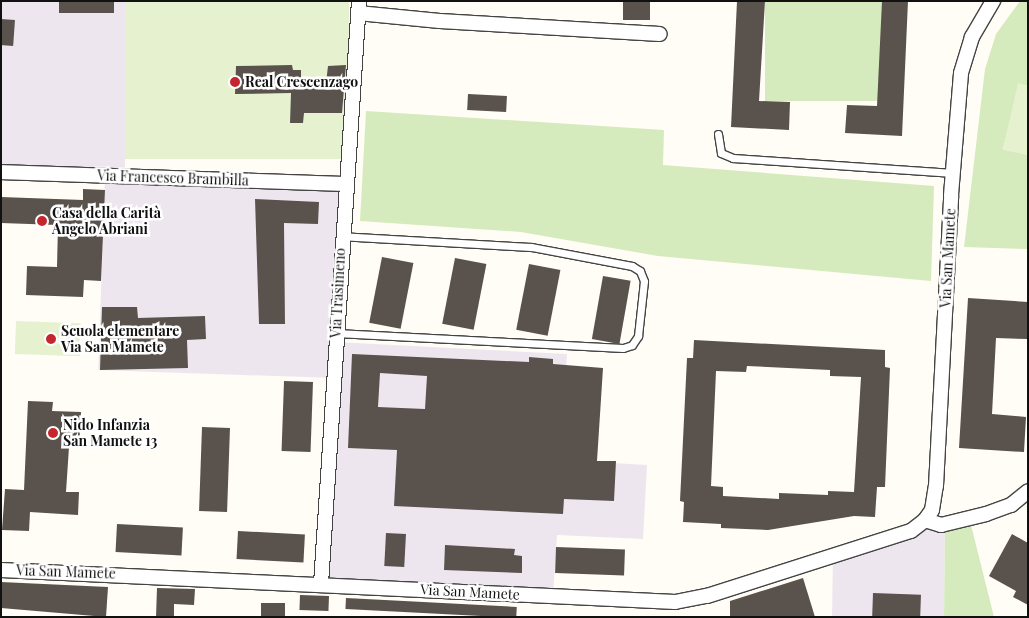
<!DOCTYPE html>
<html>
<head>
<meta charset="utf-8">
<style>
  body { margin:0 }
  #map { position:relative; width:1029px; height:618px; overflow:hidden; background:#fffdf5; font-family:"Playfair Display",serif }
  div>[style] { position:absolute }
  .industrial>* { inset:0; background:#eee6ef; transform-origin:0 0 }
  .green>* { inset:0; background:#d5ebbd; transform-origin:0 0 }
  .pitch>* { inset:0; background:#e6f2cf; transform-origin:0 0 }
  .building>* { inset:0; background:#5a524d; transform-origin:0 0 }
  .roads { filter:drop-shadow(1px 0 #444) drop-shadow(-1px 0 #444) drop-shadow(0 1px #444) drop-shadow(0 -1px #444) }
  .lane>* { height:7px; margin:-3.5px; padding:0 3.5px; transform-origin:3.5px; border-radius:3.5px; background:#fff }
  .street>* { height:14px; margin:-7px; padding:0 7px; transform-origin:7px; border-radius:7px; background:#fff }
  .dots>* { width:14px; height:14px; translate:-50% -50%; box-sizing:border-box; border:2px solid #fff; border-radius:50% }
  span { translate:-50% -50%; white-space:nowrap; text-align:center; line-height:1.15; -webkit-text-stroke:5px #fff; paint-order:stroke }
  .poi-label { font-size:14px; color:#111; font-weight:700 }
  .left { translate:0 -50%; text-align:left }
  .street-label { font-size:14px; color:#111 }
  .frame { position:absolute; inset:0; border:2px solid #111; pointer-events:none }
</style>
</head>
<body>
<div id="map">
  <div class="industrial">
    <div style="left:1px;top:1px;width:124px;height:171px"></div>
    <div style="left:105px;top:177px;width:236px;height:193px;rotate:2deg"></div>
    <div style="clip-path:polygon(335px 342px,567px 354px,561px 460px,647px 465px,643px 539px,557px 535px,553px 596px,321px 584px)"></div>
    <div style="clip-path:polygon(945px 524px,944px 617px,832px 617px,833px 557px,920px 525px)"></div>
  </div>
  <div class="green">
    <div style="left:765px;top:1px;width:117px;height:100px"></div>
    <div style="clip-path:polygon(1020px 1px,1028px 1px,1028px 86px,1019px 84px,1003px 149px,1028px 155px,1028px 249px,964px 247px,985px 69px,996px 34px)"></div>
    <div style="clip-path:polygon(366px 111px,664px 130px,663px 165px,934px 186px,931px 281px,658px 256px,521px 232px,360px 221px)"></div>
    <div style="clip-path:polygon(971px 525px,994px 617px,944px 617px,945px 531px)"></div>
  </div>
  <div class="pitch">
    <div style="left:125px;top:1px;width:224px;height:158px"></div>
    <div style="clip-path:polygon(1018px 83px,1028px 86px,1028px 155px,1003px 150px)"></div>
    <div style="left:16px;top:321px;width:65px;height:33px;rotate:2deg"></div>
  </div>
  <div class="building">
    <div style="left:59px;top:1px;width:55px;height:12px"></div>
    <div style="left:623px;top:1px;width:27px;height:19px"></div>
    <div style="clip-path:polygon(737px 1px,765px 1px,759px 101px,790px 102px,789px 130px,731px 127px)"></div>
    <div style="clip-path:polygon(882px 1px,908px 1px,902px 136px,845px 133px,847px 105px,877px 106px)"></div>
    <div style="left:1px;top:19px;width:14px;height:26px;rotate:4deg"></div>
    <div style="clip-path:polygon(292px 65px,293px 70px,301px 70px,301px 81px,326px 83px,328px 66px,346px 65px,342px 113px,304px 113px,303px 123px,290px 123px,291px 93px,235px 94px,236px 66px)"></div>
    <div style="left:468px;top:94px;width:39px;height:16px;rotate:3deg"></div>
    <div style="clip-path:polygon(83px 189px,105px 190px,101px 281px,84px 280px,83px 297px,26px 295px,27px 266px,57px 267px,58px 225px,1px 223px,1px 197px,83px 200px)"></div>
    <div style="clip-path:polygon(255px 199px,319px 202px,318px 224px,284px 223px,285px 324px,259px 324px)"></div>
    <div style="left:382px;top:257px;width:32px;height:67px;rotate:11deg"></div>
    <div style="left:455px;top:258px;width:32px;height:67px;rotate:11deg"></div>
    <div style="left:529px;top:264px;width:32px;height:67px;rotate:11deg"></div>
    <div style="left:603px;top:276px;width:28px;height:64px;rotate:10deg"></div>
    <div style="clip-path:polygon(968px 298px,1028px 302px,1028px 339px,996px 338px,992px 414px,1026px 417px,1024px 452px,959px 448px)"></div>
    <div style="clip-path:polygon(102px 307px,137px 307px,138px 318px,205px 316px,206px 339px,187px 340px,188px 368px,100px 370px)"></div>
    <div style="clip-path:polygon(evenodd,694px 340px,885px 350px,885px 367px,890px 368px,885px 487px,877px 487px,875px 517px,854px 516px,768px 530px,721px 528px,721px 524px,683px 522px,684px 502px,680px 501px,687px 358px,693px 358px,694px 340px,747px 366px,830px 370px,830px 376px,861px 377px,854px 492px,828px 491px,828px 495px,779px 493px,779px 499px,723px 496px,723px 487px,711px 486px,716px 371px,746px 372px,747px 366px)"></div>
    <div style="clip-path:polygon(evenodd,352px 354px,529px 362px,529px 357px,553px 359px,553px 364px,603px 368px,597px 461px,616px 461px,614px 501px,564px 499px,563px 514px,394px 506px,397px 450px,348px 448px,352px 354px,380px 373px,427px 376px,425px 409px,378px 407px,380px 373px)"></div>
    <div style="left:284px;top:381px;width:29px;height:70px;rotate:2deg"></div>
    <div style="clip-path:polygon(28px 401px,53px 402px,52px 411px,81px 412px,79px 447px,69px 447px,66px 492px,79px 492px,78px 515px,30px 512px,29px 531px,2px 530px,5px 489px,24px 490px)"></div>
    <div style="left:202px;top:427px;width:28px;height:84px;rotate:2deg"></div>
    <div style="left:117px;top:524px;width:66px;height:28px;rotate:3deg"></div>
    <div style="left:238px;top:531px;width:67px;height:28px;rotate:3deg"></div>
    <div style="left:386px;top:533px;width:20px;height:33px;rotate:3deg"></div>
    <div style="clip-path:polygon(1012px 534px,1028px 543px,1028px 605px,1013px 597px,1016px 591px,989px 576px)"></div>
    <div style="clip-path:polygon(445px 545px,515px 549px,514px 555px,522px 556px,522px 573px,444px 570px)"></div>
    <div style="left:556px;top:547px;width:69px;height:26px;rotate:2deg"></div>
    <div style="clip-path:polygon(803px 578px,815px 617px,730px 617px,730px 601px)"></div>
    <div style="clip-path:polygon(1px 582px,108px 587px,106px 617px,1px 608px)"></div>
    <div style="clip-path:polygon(157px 588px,195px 589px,194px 605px,174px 604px,174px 617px,156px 617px)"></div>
    <div style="left:873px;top:593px;width:48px;height:24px;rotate:2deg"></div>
    <div style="left:300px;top:595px;width:29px;height:15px;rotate:2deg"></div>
    <div style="left:346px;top:598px;width:171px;height:11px;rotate:3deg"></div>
    <div style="left:261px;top:603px;width:24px;height:14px"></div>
  </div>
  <div class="roads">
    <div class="lane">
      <div style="left:718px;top:134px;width:19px;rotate:81deg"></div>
      <div style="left:721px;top:153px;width:13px;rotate:23deg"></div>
      <div style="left:733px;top:158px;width:221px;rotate:3.9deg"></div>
      <div style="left:336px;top:333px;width:287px;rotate:3deg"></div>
      <div style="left:623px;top:348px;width:9px;rotate:-18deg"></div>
      <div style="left:632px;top:345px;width:11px;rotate:-56deg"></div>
      <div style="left:638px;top:336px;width:55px;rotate:-83.8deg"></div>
      <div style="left:644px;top:281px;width:11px;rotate:-112deg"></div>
      <div style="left:640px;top:271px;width:9px;rotate:-148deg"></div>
      <div style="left:632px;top:266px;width:103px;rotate:-169.3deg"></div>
      <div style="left:531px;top:247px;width:189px;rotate:-176.7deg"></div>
    </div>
    <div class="street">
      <div style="left:358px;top:13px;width:82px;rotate:5.6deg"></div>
      <div style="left:440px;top:21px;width:220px;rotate:3.4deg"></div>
      <div style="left:1px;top:172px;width:344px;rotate:2deg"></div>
      <div style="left:925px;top:520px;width:17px;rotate:17deg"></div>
      <div style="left:941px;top:525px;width:46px;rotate:-13.7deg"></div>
      <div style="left:986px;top:514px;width:27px;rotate:-20deg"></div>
      <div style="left:1011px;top:505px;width:22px;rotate:-39deg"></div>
      <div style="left:1px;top:570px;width:675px;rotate:2.72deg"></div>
      <div style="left:675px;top:602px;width:33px;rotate:-11deg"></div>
      <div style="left:707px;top:596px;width:214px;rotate:-17.7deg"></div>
      <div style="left:911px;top:531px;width:18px;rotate:-38deg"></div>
      <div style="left:925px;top:520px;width:12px;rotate:-55deg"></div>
      <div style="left:932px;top:510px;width:24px;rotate:-81deg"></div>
      <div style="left:936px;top:486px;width:291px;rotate:-87deg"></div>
      <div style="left:951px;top:195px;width:122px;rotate:-85.3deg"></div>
      <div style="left:961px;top:73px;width:38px;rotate:-73deg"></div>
      <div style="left:972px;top:37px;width:42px;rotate:-59.7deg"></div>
      <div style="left:321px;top:584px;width:584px;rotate:-86.27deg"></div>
    </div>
  </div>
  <div class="dots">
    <div style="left:235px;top:82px;background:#c4262e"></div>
    <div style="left:42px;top:221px;background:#c4262e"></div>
    <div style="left:51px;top:339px;background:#c4262e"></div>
    <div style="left:53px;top:433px;background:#c4262e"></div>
  </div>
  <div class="poi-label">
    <span class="left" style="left:245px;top:82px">Real Crescenzago</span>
    <span class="left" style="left:52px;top:221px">Casa della Carità<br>Angelo Abriani</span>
    <span class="left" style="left:61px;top:339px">Scuola elementare<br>Via San Mamete</span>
    <span class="left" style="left:63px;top:433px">Nido Infanzia<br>San Mamete 13</span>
  </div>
  <div class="street-label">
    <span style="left:173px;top:178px;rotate:2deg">Via Francesco Brambilla</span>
    <span style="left:948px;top:258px;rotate:-87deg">Via San Mamete</span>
    <span style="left:338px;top:293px;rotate:-87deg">Via Trasimeno</span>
    <span style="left:66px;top:572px;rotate:2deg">Via San Mamete</span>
    <span style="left:470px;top:592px;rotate:3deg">Via San Mamete</span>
  </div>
  <div class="frame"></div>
</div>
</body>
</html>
